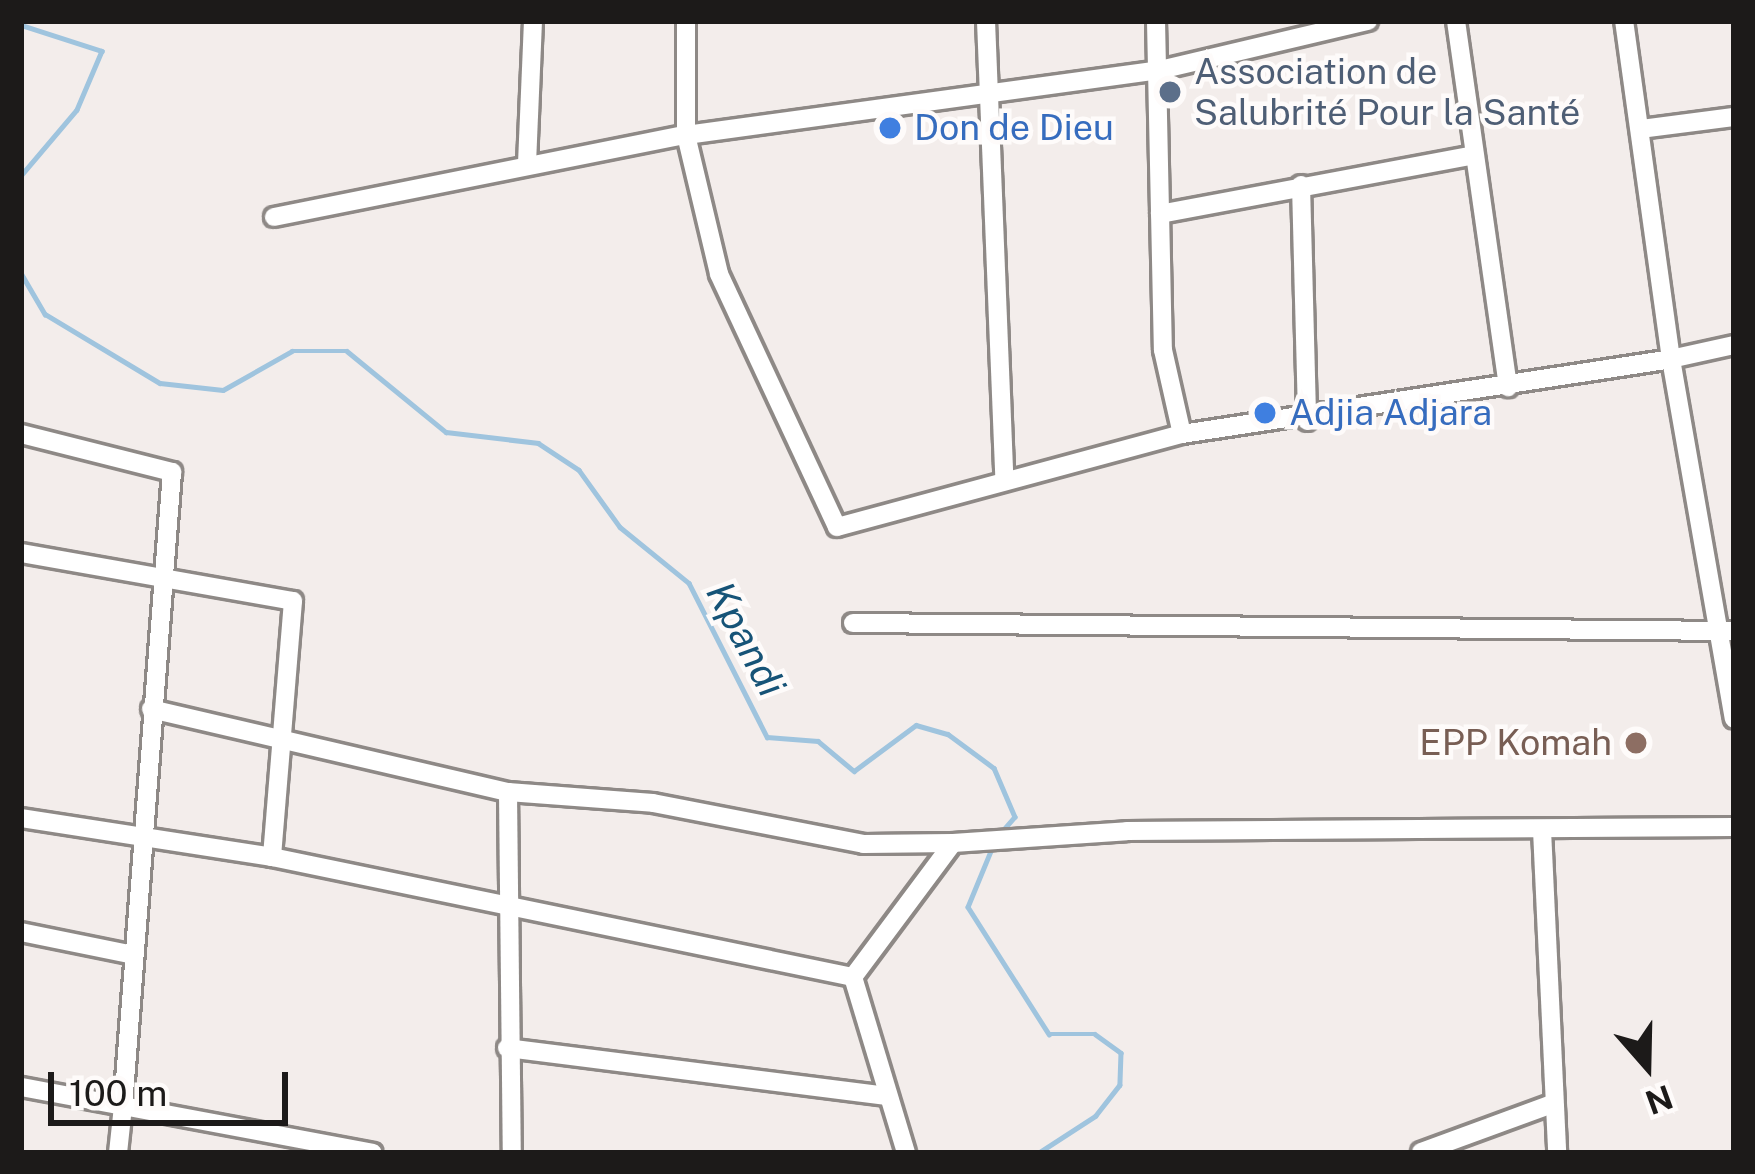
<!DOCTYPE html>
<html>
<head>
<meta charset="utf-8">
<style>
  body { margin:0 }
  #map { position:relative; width:1755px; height:1174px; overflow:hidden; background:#f3edeb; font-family:"Public Sans",sans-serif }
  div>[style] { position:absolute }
  .stream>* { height:4.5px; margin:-2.25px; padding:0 2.25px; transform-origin:2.25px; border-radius:2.25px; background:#9fc4de }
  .roads { filter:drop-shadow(3px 0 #8e8986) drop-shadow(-3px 0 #8e8986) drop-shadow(0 3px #8e8986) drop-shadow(0 -3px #8e8986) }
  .minor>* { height:18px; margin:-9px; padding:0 9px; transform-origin:9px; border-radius:9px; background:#fff }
  .dots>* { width:33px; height:33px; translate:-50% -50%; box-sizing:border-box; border:6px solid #fefbfa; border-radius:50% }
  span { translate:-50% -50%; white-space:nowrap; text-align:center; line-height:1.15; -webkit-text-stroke:9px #fefbfa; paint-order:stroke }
  .service-label { font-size:36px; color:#4e5e75 }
  .left { translate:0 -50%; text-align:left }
  .shop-label { font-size:36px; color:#366cbe }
  .education-label { font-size:36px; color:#785e54 }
  .right { translate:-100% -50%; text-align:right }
  .water-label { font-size:39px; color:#165377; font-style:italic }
  .frame { position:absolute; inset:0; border:24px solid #1c1a19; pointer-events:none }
  .north { position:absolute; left:1587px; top:1006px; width:120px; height:120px; -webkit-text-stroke:9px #fefbfa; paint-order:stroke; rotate:160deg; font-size:33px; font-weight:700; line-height:48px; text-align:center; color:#1c1a19 }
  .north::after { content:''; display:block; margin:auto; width:42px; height:54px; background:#1c1a19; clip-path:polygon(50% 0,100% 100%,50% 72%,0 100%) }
  .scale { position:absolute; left:48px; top:1072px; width:240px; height:54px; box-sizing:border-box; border:6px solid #1c1a19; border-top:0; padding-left:15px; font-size:36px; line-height:42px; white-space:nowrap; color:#1c1a19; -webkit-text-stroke:9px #fefbfa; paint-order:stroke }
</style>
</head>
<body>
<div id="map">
  <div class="stream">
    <div style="left:21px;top:25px;width:85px;rotate:17.8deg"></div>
    <div style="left:102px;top:51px;width:64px;rotate:113deg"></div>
    <div style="left:77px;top:110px;width:87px;rotate:130.3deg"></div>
    <div style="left:21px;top:273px;width:48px;rotate:59.7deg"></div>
    <div style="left:45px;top:314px;width:134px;rotate:31deg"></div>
    <div style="left:160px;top:383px;width:63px;rotate:6.3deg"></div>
    <div style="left:223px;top:390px;width:79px;rotate:-29.5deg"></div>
    <div style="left:292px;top:351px;width:55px"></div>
    <div style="left:347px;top:351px;width:128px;rotate:39.3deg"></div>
    <div style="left:446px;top:432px;width:93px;rotate:6.8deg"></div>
    <div style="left:538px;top:443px;width:49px;rotate:33.4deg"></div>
    <div style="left:579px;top:470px;width:70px;rotate:54.3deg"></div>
    <div style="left:620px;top:527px;width:89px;rotate:39.1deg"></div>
    <div style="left:689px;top:583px;width:173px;rotate:63.1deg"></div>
    <div style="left:767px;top:737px;width:51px;rotate:4.5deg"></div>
    <div style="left:818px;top:741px;width:47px;rotate:39.8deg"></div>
    <div style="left:854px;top:771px;width:77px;rotate:-36.6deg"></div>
    <div style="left:916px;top:725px;width:33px;rotate:16deg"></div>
    <div style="left:948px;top:734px;width:57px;rotate:36.5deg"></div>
    <div style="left:994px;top:768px;width:53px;rotate:66.8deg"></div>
    <div style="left:1015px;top:817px;width:23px;rotate:131deg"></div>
    <div style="left:994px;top:844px;width:68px;rotate:112.4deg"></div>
    <div style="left:968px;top:907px;width:151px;rotate:57.5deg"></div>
    <div style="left:1049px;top:1034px;width:46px"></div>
    <div style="left:1095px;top:1034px;width:32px;rotate:36deg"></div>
    <div style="left:1121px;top:1053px;width:32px;rotate:92deg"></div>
    <div style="left:1120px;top:1085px;width:39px;rotate:128deg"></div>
    <div style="left:1096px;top:1116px;width:68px;rotate:147deg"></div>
  </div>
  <div class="roads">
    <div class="minor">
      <div style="left:686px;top:21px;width:114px;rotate:90deg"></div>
      <div style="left:686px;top:135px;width:143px;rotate:76.6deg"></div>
      <div style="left:719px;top:274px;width:279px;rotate:65deg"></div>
      <div style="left:837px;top:527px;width:357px;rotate:-15.1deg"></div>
      <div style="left:1182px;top:434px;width:495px;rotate:-8.7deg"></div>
      <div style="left:1671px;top:359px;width:341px;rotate:-97.9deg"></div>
      <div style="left:986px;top:21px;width:454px;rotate:87.7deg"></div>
      <div style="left:1156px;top:21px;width:329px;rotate:88.8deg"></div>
      <div style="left:1163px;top:350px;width:86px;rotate:77.3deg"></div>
      <div style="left:1456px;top:21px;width:370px;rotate:81.9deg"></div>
      <div style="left:1641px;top:129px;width:94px;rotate:-7.4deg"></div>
      <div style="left:527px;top:164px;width:143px;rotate:-87.6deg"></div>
      <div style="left:1301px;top:185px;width:236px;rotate:88.5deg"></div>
      <div style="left:1160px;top:214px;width:316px;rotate:-10.6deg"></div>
      <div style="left:274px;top:217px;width:420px;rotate:-11.3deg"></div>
      <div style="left:686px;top:135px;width:474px;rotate:-7.8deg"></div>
      <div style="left:1156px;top:71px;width:218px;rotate:-13.3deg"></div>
      <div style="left:1734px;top:345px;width:65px;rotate:167.5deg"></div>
      <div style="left:1671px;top:359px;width:365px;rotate:80.1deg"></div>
      <div style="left:21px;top:434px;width:156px;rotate:14.1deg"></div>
      <div style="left:172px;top:472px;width:636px;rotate:94.42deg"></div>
      <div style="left:123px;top:1106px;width:104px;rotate:-169.4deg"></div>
      <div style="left:21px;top:553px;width:276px;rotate:10deg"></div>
      <div style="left:293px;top:601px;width:257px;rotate:94.7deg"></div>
      <div style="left:853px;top:623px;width:881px;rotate:0.52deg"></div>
      <div style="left:151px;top:709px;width:367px;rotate:13.1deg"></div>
      <div style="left:508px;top:792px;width:145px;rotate:4.3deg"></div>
      <div style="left:653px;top:803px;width:215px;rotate:11deg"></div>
      <div style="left:864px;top:844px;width:89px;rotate:-0.6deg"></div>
      <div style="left:508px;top:792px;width:361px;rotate:89.4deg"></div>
      <div style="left:21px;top:818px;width:254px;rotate:8.8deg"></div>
      <div style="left:272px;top:857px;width:593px;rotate:11.67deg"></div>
      <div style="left:1542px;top:830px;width:323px;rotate:87.3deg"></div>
      <div style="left:21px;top:932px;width:115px;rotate:11.5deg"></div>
      <div style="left:853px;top:977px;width:167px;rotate:-53.3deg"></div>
      <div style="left:953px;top:843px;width:174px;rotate:-3.9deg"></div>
      <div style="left:1127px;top:831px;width:607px;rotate:-0.38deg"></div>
      <div style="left:853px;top:977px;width:184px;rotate:73.2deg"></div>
      <div style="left:507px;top:1048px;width:384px;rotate:7.2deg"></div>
      <div style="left:1421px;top:1152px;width:140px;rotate:-20.1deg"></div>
      <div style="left:118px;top:1153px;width:47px;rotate:-83.9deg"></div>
      <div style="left:123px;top:1106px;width:254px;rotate:10.6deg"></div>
    </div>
  </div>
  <div class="dots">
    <div style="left:1170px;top:92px;background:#5c6f8a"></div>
    <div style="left:890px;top:128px;background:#3f7fe0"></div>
    <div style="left:1265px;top:413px;background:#3f7fe0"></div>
    <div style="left:1636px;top:743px;background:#8d6e63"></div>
  </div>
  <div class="service-label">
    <span class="left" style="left:1194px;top:92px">Association de<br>Salubrité Pour la Santé</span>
  </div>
  <div class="shop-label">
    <span class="left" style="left:914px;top:128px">Don de Dieu</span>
    <span class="left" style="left:1289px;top:413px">Adjia Adjara</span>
  </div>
  <div class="education-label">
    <span class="right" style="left:1612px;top:743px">EPP Komah</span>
  </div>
  <div class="water-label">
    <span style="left:746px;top:639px;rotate:62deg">Kpandi</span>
  </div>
  <div class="frame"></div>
  <div class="north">N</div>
  <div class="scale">100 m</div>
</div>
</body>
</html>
